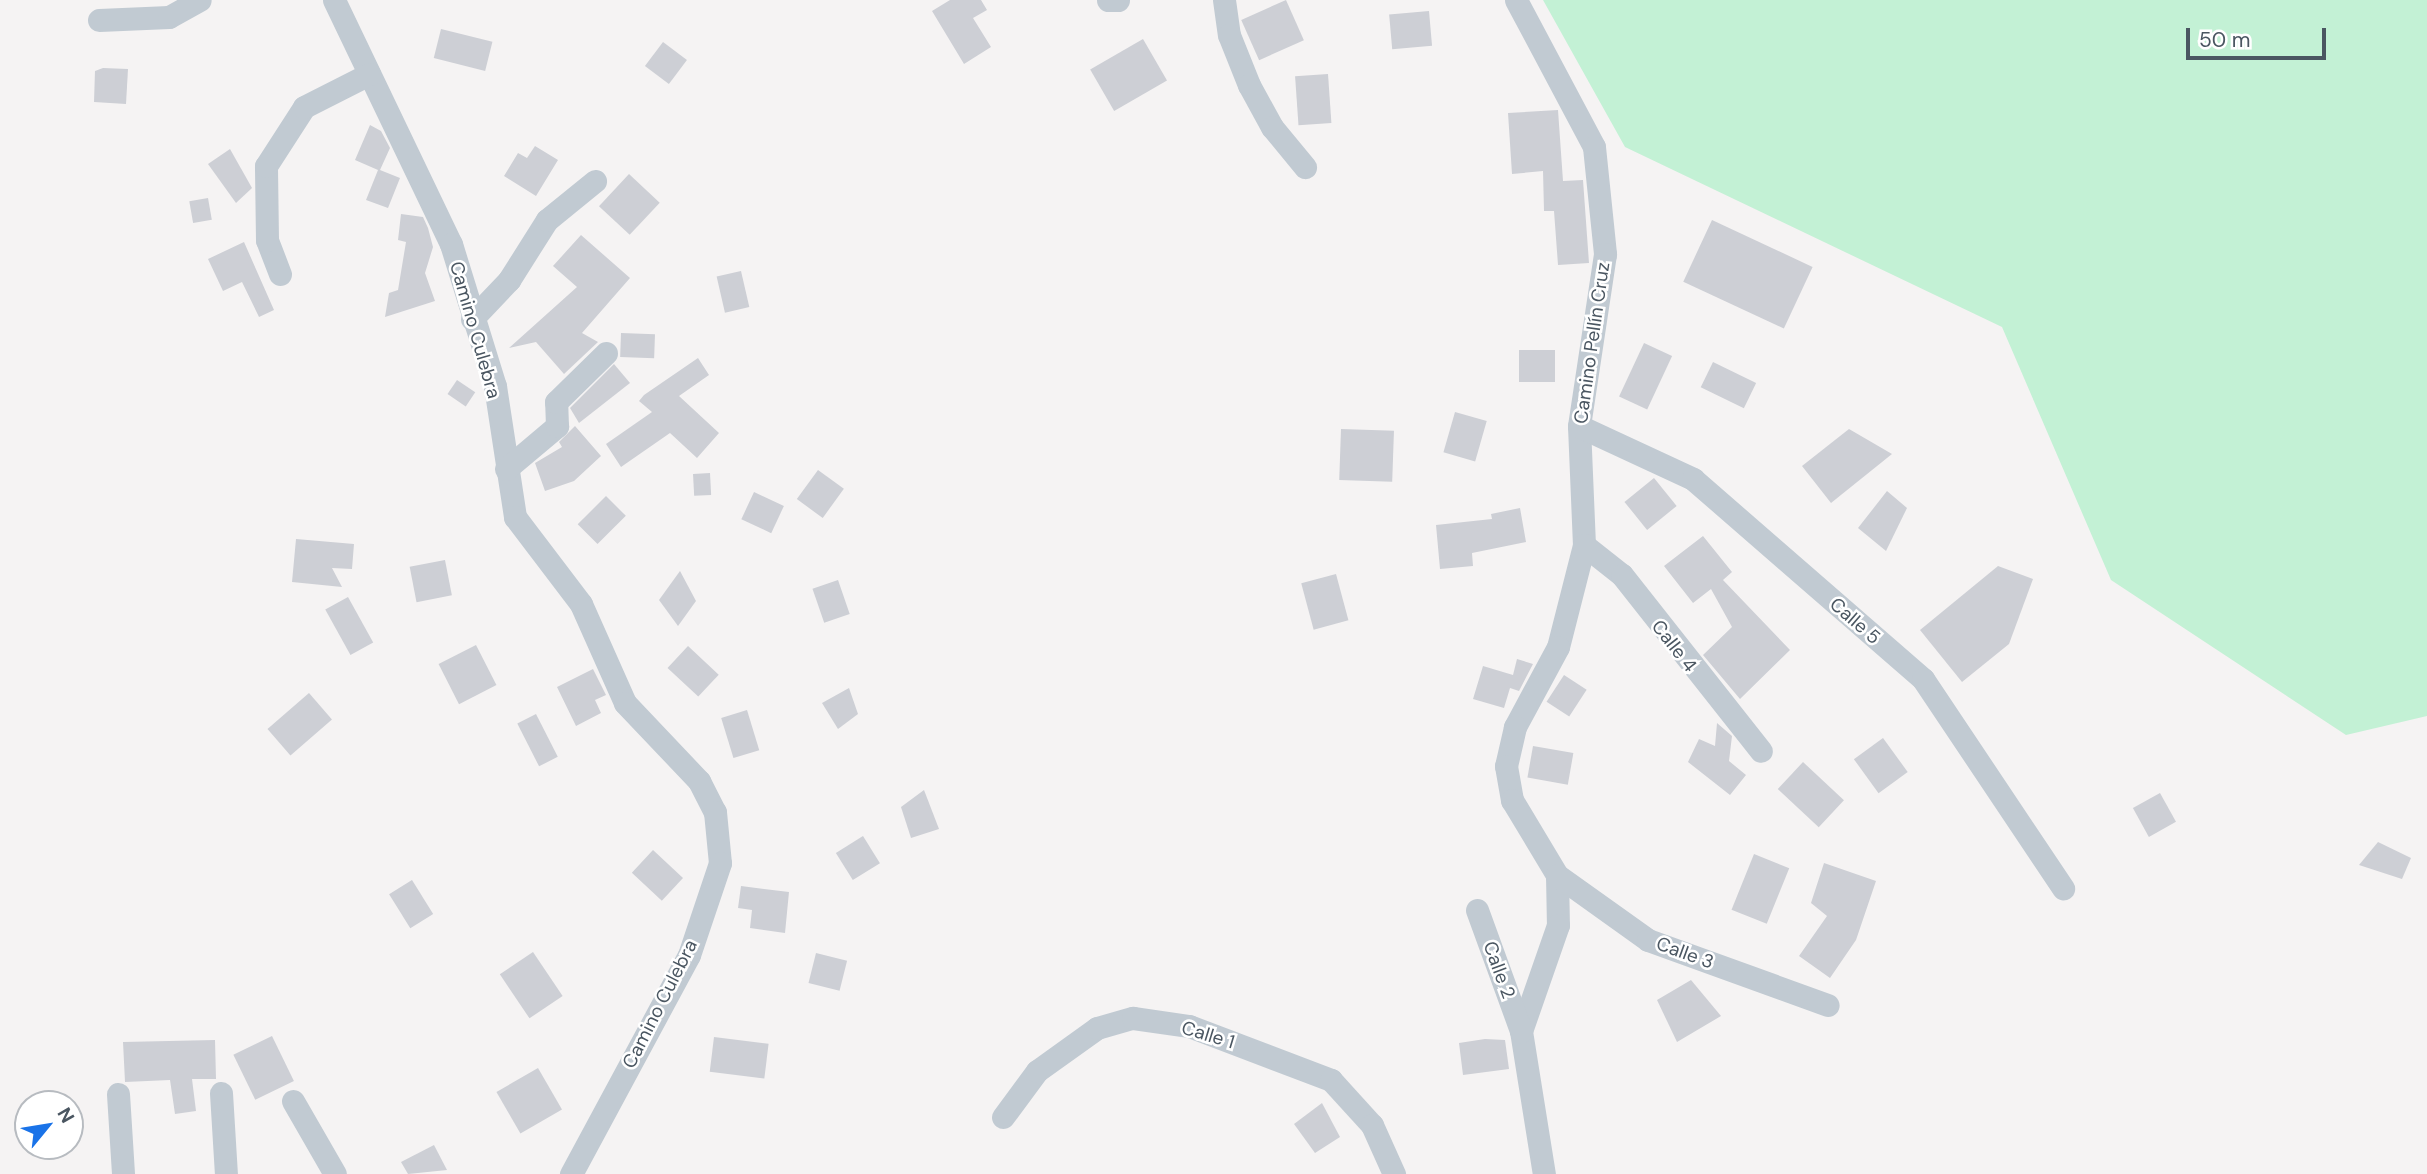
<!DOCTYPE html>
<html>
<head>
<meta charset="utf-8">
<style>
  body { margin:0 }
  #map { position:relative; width:2427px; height:1174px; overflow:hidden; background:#f5f3f3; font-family:"DM Sans",sans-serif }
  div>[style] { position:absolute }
  .green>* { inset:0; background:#c3f1d5 }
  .building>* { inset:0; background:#cdcfd5; transform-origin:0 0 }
  .minor>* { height:23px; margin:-11.5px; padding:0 11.5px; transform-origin:11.5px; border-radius:11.5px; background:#c1cad2 }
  span { translate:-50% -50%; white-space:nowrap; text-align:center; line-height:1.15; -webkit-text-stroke:5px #fff; paint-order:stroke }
  .street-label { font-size:19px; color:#4a5661 }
  .north { position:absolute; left:14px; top:1090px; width:70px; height:70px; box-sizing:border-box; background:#fff; border:2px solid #b7bbc0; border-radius:50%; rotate:60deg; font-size:19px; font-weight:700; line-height:28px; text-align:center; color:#4a5661 }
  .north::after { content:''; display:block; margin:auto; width:24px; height:32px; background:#1a73e8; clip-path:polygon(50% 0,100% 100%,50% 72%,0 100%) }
  .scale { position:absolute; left:2186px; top:28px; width:140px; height:32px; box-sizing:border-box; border:4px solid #4a5661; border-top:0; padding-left:9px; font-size:21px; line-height:24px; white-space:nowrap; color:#4a5661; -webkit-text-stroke:5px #fff; paint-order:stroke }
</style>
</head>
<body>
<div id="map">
  <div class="green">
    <div style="clip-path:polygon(1543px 0,2427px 0,2427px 716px,2346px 735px,2111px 580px,2002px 327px,1625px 147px)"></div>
  </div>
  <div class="building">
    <div style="clip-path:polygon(950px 0,981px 0,987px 10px,973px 18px,991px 47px,964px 64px,932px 11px)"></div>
    <div style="left:1286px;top:0;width:44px;height:49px;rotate:66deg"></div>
    <div style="left:1429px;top:11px;width:35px;height:40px;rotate:85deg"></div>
    <div style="left:441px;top:29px;width:53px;height:30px;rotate:14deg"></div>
    <div style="left:1143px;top:39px;width:48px;height:61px;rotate:60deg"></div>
    <div style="left:663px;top:42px;width:30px;height:30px;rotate:37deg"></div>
    <div style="clip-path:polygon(103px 68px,128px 69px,126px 104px,94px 102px,95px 71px)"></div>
    <div style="left:1328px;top:74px;width:49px;height:33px;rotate:86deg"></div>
    <div style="clip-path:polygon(1558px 110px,1563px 181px,1583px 180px,1589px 263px,1558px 265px,1554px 211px,1544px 211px,1543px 171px,1512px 174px,1508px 113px)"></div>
    <div style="clip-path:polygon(370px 125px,381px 131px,390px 148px,380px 170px,400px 178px,388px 208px,366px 200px,378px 170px,355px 160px)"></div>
    <div style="clip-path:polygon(535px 146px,558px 160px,536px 196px,504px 176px,518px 153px,527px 158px)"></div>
    <div style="clip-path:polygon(230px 149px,252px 188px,236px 203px,208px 164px)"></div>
    <div style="left:629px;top:174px;width:42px;height:44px;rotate:43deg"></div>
    <div style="left:208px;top:198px;width:22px;height:19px;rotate:80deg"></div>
    <div style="clip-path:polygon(401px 214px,423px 217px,428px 228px,433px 247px,425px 273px,435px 301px,385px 317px,389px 293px,398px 290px,406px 242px,398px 240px)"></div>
    <div style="left:1712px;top:220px;width:111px;height:68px;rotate:25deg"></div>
    <div style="clip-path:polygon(581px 235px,630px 278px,582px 333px,598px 342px,564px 374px,536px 342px,509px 348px,577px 287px,553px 266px)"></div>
    <div style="clip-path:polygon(244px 242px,274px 310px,259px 317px,242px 282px,223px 291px,208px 259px)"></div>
    <div style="left:741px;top:271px;width:37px;height:25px;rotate:77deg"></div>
    <div style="left:621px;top:333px;width:34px;height:24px;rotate:2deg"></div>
    <div style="left:1644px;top:343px;width:31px;height:59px;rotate:25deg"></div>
    <div style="left:1519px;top:350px;width:36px;height:32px"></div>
    <div style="clip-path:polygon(698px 358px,709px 375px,679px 396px,719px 433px,697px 458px,670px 433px,621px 467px,606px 444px,652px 412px,639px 401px,644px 395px)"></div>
    <div style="left:1713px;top:362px;width:48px;height:28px;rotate:26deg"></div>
    <div style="clip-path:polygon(614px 364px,630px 383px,579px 423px,570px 408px)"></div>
    <div style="left:457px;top:380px;width:22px;height:17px;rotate:34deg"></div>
    <div style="left:1455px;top:412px;width:33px;height:42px;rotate:16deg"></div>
    <div style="clip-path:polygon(575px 426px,601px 456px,574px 481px,545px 491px,535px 463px,562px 447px,559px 442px)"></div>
    <div style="left:1341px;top:429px;width:53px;height:51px;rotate:2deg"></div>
    <div style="clip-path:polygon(1849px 429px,1892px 454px,1831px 503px,1802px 466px)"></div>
    <div style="left:818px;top:470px;width:32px;height:36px;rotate:36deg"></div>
    <div style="left:710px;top:473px;width:22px;height:17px;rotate:87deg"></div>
    <div style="left:1654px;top:478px;width:36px;height:38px;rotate:51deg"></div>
    <div style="clip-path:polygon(1887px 491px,1907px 508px,1886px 551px,1858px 528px)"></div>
    <div style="left:754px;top:492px;width:33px;height:30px;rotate:25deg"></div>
    <div style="left:606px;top:496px;width:28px;height:40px;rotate:45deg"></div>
    <div style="clip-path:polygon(1520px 508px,1526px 542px,1472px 553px,1473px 566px,1440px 569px,1436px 525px,1492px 519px,1491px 514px)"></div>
    <div style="clip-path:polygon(1703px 536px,1732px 572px,1723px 580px,1790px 650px,1740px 699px,1703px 655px,1732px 627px,1711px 589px,1693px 603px,1664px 566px)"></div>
    <div style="clip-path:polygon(296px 539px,354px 544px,352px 569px,332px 568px,342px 587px,292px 582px)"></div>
    <div style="left:445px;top:560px;width:36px;height:36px;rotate:79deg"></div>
    <div style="clip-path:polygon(1998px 566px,2033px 579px,2009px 644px,1962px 682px,1920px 630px)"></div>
    <div style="clip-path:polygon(680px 571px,696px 601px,678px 626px,659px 600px)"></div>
    <div style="left:1336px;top:574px;width:48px;height:36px;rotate:75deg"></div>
    <div style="left:838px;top:580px;width:36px;height:27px;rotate:71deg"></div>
    <div style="left:348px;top:597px;width:52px;height:26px;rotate:61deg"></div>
    <div style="left:476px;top:645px;width:45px;height:42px;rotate:63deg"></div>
    <div style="left:688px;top:646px;width:42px;height:30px;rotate:43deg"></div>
    <div style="clip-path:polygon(1517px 659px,1533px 664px,1519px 691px,1510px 688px,1504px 708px,1473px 699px,1483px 666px,1513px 675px)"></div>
    <div style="clip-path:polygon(593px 669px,606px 695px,595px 700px,601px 713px,576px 726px,557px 687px)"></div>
    <div style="left:1564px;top:675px;width:27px;height:32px;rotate:33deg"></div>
    <div style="clip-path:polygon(849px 688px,858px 714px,838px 729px,822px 703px)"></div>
    <div style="left:309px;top:693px;width:35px;height:55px;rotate:49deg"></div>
    <div style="left:747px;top:710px;width:42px;height:27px;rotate:73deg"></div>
    <div style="left:536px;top:714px;width:48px;height:21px;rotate:63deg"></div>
    <div style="clip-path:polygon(1717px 723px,1732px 736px,1729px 761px,1746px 775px,1730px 795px,1688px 762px,1699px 739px,1715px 746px)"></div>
    <div style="left:1883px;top:738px;width:42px;height:36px;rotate:54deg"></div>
    <div style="left:1533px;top:746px;width:41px;height:32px;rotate:10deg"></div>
    <div style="left:1803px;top:762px;width:56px;height:37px;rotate:43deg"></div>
    <div style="clip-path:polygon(924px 790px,939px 829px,911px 838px,901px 807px)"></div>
    <div style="left:2160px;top:793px;width:33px;height:31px;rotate:61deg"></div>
    <div style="left:863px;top:836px;width:32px;height:32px;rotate:58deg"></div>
    <div style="clip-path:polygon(2378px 842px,2411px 858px,2402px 879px,2359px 865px)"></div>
    <div style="left:653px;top:850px;width:41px;height:31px;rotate:43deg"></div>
    <div style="left:1754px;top:854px;width:38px;height:60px;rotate:22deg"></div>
    <div style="clip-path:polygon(1824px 863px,1876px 881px,1856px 940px,1830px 978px,1799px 956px,1827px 916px,1811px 903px)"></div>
    <div style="left:412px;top:880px;width:40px;height:27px;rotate:58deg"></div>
    <div style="clip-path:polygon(741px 886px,789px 892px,785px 933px,750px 928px,752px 910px,738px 908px)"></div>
    <div style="left:533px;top:952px;width:53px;height:40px;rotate:56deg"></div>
    <div style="left:816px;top:953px;width:32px;height:31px;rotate:14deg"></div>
    <div style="clip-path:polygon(1691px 980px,1721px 1016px,1677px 1042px,1657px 1000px)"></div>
    <div style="left:272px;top:1036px;width:50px;height:43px;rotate:64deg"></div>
    <div style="left:714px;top:1037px;width:55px;height:35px;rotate:7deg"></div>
    <div style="clip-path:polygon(1485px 1039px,1505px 1040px,1509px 1069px,1463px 1075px,1459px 1043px)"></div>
    <div style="clip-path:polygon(215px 1040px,216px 1079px,192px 1079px,196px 1111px,175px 1114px,170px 1080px,125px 1082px,123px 1042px)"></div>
    <div style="left:538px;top:1068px;width:48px;height:48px;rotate:60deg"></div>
    <div style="clip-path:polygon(1322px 1103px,1340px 1137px,1315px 1153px,1294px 1124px)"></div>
    <div style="clip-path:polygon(434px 1145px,447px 1170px,408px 1174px,401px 1162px)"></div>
  </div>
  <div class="minor">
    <div style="left:334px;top:0;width:271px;rotate:64.4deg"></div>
    <div style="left:451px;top:244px;width:149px;rotate:72.8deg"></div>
    <div style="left:495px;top:386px;width:133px;rotate:81.3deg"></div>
    <div style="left:515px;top:517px;width:109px;rotate:52.8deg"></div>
    <div style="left:581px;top:604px;width:108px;rotate:66deg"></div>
    <div style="left:625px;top:703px;width:108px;rotate:46.5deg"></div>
    <div style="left:699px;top:781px;width:35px;rotate:63deg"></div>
    <div style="left:715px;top:812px;width:51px;rotate:84.4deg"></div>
    <div style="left:720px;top:863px;width:97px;rotate:108.6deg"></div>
    <div style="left:689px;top:955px;width:249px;rotate:118.3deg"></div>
    <div style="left:1108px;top:0;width:10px"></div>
    <div style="left:1224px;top:0;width:35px;rotate:82deg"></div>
    <div style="left:1229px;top:35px;width:54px;rotate:68.2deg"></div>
    <div style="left:1249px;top:85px;width:48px;rotate:61.3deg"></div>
    <div style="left:1272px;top:127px;width:52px;rotate:50.5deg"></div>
    <div style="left:1516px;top:0;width:166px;rotate:62deg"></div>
    <div style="left:1594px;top:147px;width:108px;rotate:84.1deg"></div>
    <div style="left:1605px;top:254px;width:174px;rotate:98.6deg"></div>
    <div style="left:1579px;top:426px;width:119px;rotate:87.6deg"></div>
    <div style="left:1584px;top:545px;width:105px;rotate:104.3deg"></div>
    <div style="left:1558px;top:647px;width:91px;rotate:118.3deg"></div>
    <div style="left:1515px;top:727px;width:40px;rotate:103deg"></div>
    <div style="left:1506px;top:766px;width:35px;rotate:80deg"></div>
    <div style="left:1512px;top:800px;width:87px;rotate:59deg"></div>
    <div style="left:1557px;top:875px;width:50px;rotate:88.9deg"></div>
    <div style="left:1558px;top:925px;width:112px;rotate:109.2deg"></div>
    <div style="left:1521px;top:1031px;width:145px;rotate:80.9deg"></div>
    <div style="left:99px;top:20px;width:70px;rotate:-2.5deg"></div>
    <div style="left:169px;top:17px;width:35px;rotate:-29deg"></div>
    <div style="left:280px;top:274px;width:36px;rotate:-111deg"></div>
    <div style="left:267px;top:240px;width:74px;rotate:-90.8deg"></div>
    <div style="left:266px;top:166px;width:70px;rotate:-57.2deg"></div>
    <div style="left:304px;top:107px;width:73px;rotate:-26.9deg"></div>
    <div style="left:472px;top:319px;width:54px;rotate:-46.5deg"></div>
    <div style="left:509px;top:280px;width:71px;rotate:-57.7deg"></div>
    <div style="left:547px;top:220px;width:62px;rotate:-39.1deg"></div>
    <div style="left:1579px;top:426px;width:126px;rotate:24.9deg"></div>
    <div style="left:1693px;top:479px;width:305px;rotate:41deg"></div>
    <div style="left:1923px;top:679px;width:252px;rotate:56.2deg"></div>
    <div style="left:506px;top:469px;width:67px;rotate:-40.1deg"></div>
    <div style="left:557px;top:426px;width:24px;rotate:-92deg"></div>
    <div style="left:556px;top:402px;width:70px;rotate:-44.4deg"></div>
    <div style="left:1584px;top:545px;width:48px;rotate:38.3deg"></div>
    <div style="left:1622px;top:575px;width:224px;rotate:51.7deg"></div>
    <div style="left:1557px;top:875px;width:112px;rotate:35.5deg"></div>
    <div style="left:1648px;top:940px;width:191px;rotate:19.9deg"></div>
    <div style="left:1477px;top:910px;width:129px;rotate:70deg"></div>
    <div style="left:221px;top:1093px;width:81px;rotate:86.5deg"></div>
    <div style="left:118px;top:1094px;width:80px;rotate:86.4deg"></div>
    <div style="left:293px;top:1101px;width:84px;rotate:60.1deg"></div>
    <div style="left:1003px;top:1117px;width:57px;rotate:-53.5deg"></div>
    <div style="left:1037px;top:1071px;width:74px;rotate:-35.6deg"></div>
    <div style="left:1097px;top:1028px;width:37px;rotate:-16deg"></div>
    <div style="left:1133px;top:1018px;width:57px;rotate:8.1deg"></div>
    <div style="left:1189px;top:1026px;width:152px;rotate:20.8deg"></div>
    <div style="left:1331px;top:1080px;width:61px;rotate:47.7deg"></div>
    <div style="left:1372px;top:1125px;width:54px;rotate:65.8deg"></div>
  </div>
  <div class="street-label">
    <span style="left:475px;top:330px;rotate:74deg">Camino Culebra</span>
    <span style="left:1592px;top:343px;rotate:-82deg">Camino Pellín Cruz</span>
    <span style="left:1855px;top:621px;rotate:41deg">Calle 5</span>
    <span style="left:1674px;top:646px;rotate:52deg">Calle 4</span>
    <span style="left:1685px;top:953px;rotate:20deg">Calle 3</span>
    <span style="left:1499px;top:970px;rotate:70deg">Calle 2</span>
    <span style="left:660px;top:1004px;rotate:-63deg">Camino Culebra</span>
    <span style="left:1208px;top:1035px;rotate:17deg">Calle 1</span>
  </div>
  <div class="north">N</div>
  <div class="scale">50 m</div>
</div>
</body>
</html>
